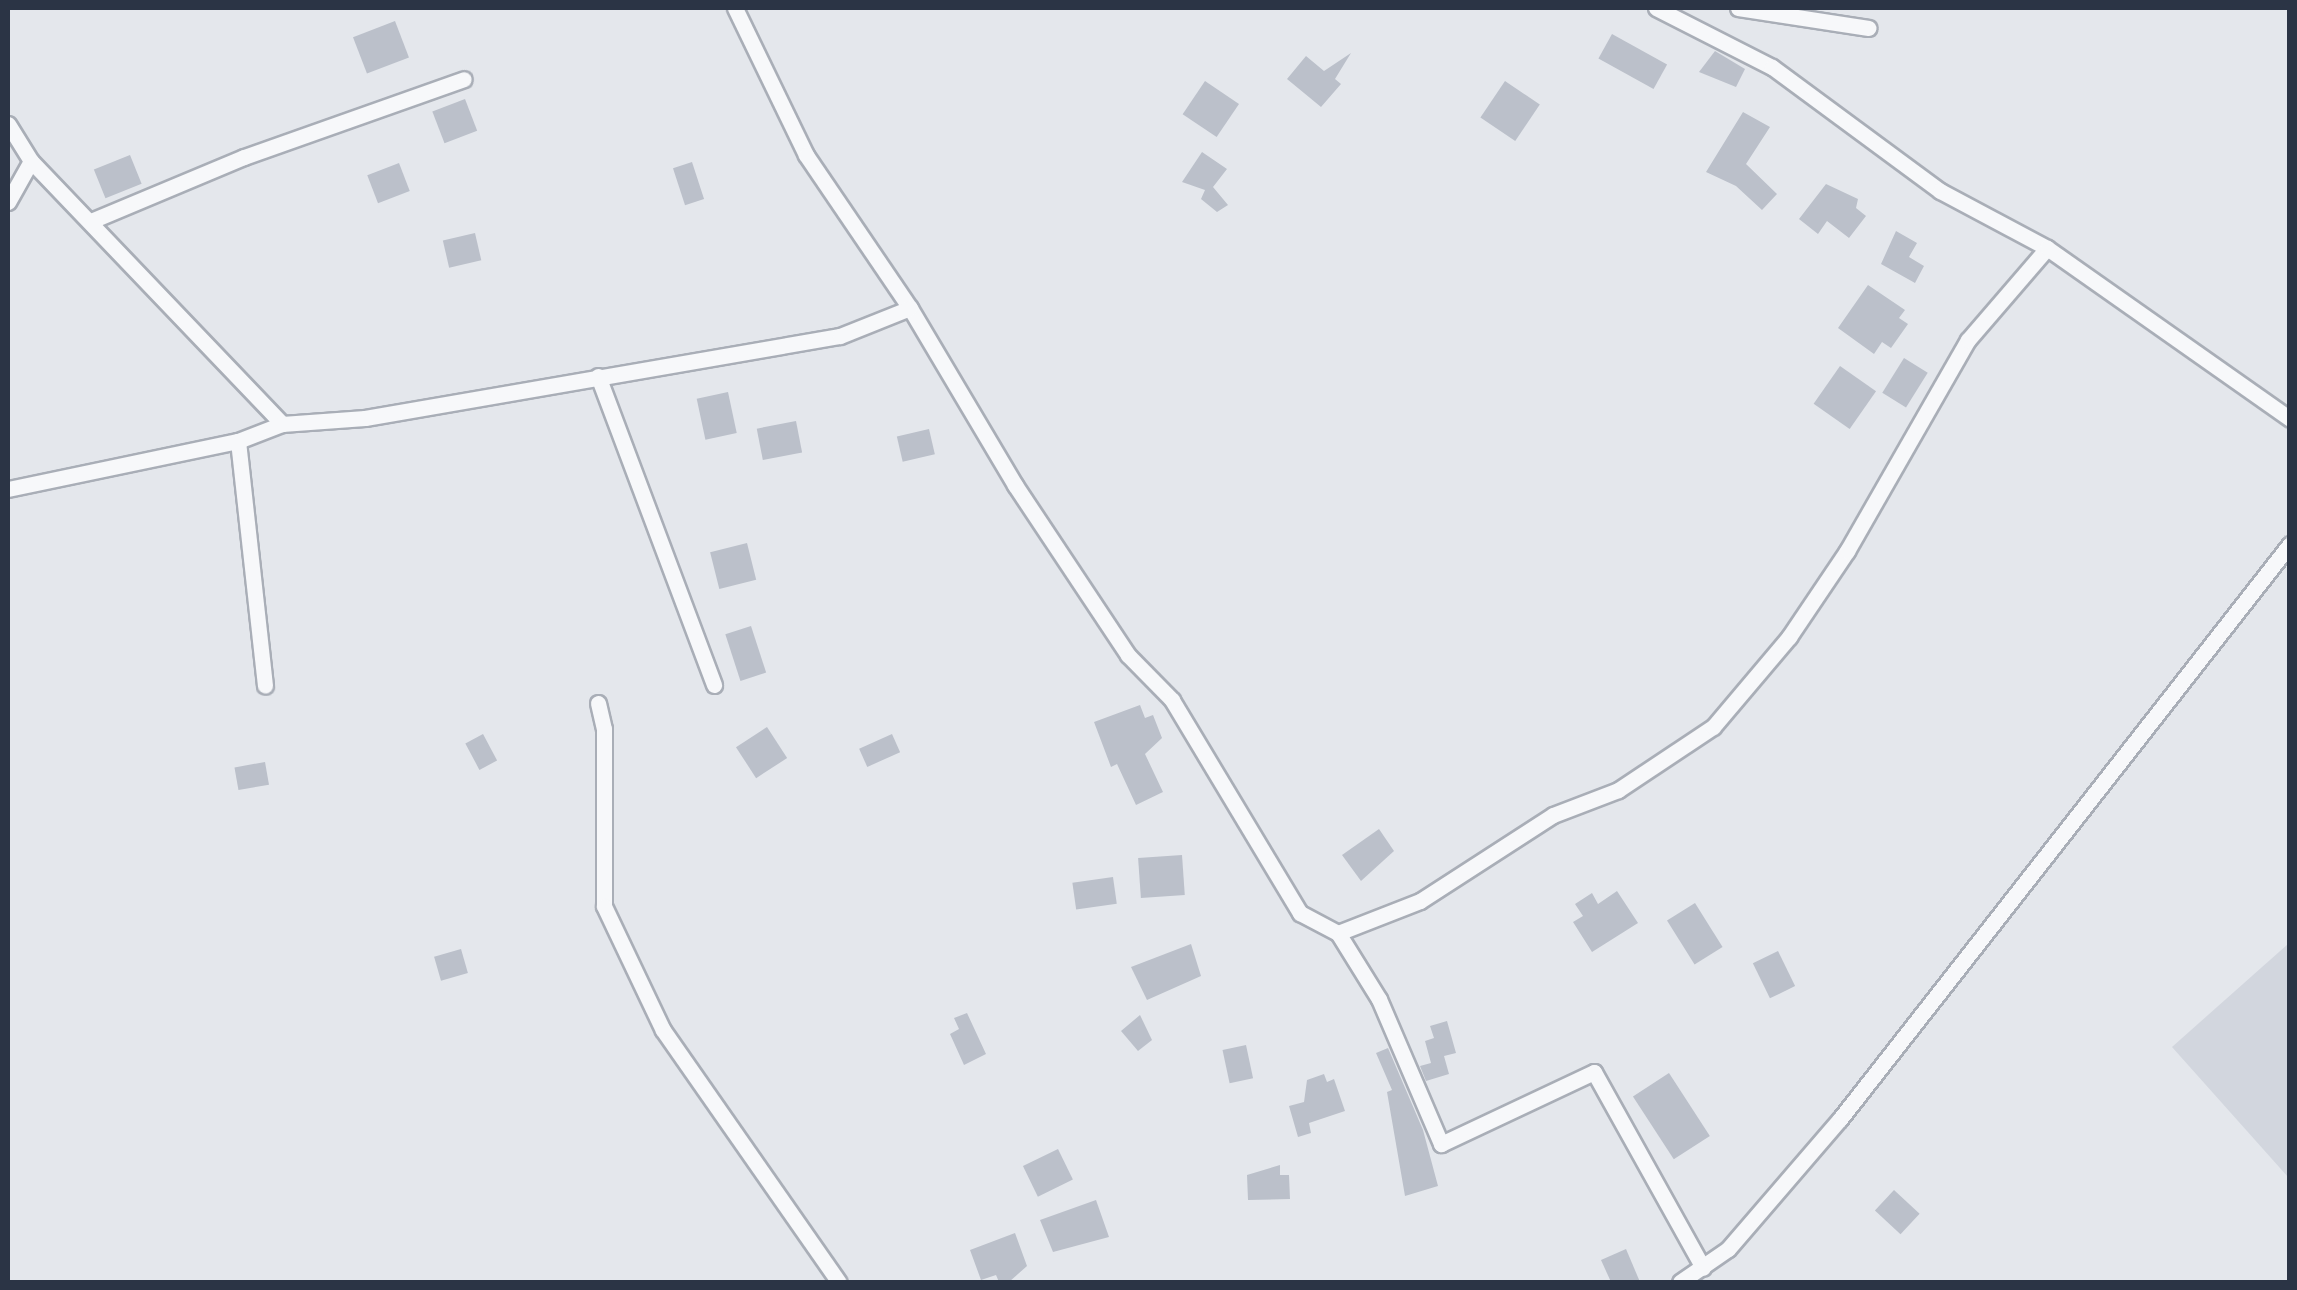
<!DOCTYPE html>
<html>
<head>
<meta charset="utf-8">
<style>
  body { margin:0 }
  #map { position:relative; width:2297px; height:1290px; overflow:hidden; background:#e4e7ec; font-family:Helvetica,sans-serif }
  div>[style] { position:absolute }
  .built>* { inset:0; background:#d2d6de }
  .building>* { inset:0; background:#bbc0ca; transform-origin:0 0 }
  .roads { filter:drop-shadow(2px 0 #a9aeb7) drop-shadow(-2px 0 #a9aeb7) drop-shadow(0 2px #a9aeb7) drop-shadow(0 -2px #a9aeb7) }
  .minor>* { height:15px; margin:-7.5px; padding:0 7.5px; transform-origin:7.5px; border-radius:7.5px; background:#f7f8fa }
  span { translate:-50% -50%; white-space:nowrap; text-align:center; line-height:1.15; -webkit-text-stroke:10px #f4f6f9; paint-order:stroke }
  .frame { position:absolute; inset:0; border:10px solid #2b3445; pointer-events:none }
</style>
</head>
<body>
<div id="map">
  <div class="built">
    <div style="clip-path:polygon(2289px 943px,2289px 1178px,2172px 1047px)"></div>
  </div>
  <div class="building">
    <div style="left:395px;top:21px;width:39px;height:45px;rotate:69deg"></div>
    <div style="left:1612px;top:34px;width:63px;height:28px;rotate:29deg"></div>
    <div style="clip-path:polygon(1715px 51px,1745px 69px,1736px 87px,1699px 72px)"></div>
    <div style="clip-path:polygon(1351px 53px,1335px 79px,1341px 84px,1321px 107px,1287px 79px,1306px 56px,1324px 71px)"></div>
    <div style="left:1205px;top:81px;width:41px;height:40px;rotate:34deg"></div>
    <div style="left:1505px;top:81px;width:42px;height:44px;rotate:34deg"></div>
    <div style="left:465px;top:99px;width:34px;height:35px;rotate:69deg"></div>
    <div style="clip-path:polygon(1743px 112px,1770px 127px,1746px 164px,1777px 194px,1762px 210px,1736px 186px,1706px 172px)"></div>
    <div style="clip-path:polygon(1202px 152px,1227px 169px,1213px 187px,1228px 205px,1217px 212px,1201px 199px,1205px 190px,1182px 182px)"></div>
    <div style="left:130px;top:155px;width:31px;height:39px;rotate:68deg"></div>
    <div style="left:692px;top:162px;width:39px;height:20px;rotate:72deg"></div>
    <div style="left:399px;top:163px;width:30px;height:34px;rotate:69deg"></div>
    <div style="clip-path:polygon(1826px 184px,1858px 199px,1856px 208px,1866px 216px,1849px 238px,1827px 221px,1818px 234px,1799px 219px)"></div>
    <div style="clip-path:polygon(1896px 231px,1917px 243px,1909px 257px,1924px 266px,1915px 283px,1881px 264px)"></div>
    <div style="left:475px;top:233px;width:28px;height:33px;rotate:77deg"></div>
    <div style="clip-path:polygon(1868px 285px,1905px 310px,1899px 318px,1908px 324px,1891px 348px,1882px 342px,1874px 354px,1838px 328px)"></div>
    <div style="left:1904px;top:358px;width:28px;height:41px;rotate:32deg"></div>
    <div style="left:1840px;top:366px;width:44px;height:46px;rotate:35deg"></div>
    <div style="left:728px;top:392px;width:42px;height:32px;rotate:78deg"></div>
    <div style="left:796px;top:421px;width:32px;height:40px;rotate:79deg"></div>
    <div style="left:929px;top:429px;width:26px;height:33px;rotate:77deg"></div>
    <div style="left:747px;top:543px;width:38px;height:38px;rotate:76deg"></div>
    <div style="left:751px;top:626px;width:49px;height:27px;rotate:72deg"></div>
    <div style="clip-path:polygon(1140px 705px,1145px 718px,1153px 715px,1162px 738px,1145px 754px,1163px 792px,1136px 805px,1117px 764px,1111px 767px,1094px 722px)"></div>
    <div style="left:767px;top:727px;width:37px;height:37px;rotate:57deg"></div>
    <div style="left:483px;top:734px;width:30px;height:20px;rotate:62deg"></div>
    <div style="left:892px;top:734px;width:20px;height:36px;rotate:66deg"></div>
    <div style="left:265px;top:762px;width:23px;height:31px;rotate:80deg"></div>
    <div style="clip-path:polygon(1379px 829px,1394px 851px,1361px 881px,1342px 855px)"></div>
    <div style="left:1182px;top:855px;width:40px;height:44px;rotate:86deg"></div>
    <div style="left:1113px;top:877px;width:27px;height:41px;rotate:82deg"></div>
    <div style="clip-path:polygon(1617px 891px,1638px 923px,1592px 952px,1573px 922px,1583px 916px,1575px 904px,1592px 893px,1598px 904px)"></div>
    <div style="left:1695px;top:903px;width:52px;height:33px;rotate:58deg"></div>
    <div style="clip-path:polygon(1191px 944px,1201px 976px,1147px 1000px,1131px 967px)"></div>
    <div style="left:461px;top:949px;width:25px;height:28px;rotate:74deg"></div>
    <div style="left:1778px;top:951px;width:39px;height:28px;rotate:64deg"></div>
    <div style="clip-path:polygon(967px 1013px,986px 1054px,964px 1065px,950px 1034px,959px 1029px,954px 1018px)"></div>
    <div style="clip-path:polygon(1140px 1015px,1152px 1040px,1138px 1051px,1121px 1031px)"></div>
    <div style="clip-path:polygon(1447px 1021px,1456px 1053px,1444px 1056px,1449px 1074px,1426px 1081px,1420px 1066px,1431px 1063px,1425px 1041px,1434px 1038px,1430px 1026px)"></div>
    <div style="left:1246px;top:1045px;width:34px;height:24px;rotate:78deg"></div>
    <div style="clip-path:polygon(1388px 1048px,1423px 1130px,1438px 1186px,1405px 1196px,1387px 1092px,1392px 1090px,1376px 1053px)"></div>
    <div style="left:1669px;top:1073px;width:75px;height:43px;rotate:57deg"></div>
    <div style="clip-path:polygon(1324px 1074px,1327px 1082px,1334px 1079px,1345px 1111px,1309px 1123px,1311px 1133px,1298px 1137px,1289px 1106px,1304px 1102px,1307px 1080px)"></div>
    <div style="left:1058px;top:1149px;width:34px;height:39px;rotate:64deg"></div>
    <div style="clip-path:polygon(1280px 1165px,1280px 1175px,1289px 1175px,1290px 1199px,1248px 1200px,1247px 1175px)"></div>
    <div style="left:1894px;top:1190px;width:35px;height:28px;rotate:43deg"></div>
    <div style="clip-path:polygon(1096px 1200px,1109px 1237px,1053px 1252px,1040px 1220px)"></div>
    <div style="clip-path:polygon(1015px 1233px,1027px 1266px,1009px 1282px,999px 1282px,996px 1275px,981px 1280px,970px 1250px)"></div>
    <div style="clip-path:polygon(1626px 1249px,1640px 1282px,1611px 1282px,1601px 1260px)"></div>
  </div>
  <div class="roads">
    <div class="minor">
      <div style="left:735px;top:8px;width:163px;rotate:64.2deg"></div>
      <div style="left:806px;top:155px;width:185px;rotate:55.8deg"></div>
      <div style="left:910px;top:308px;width:206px;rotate:59.3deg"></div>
      <div style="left:1015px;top:485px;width:204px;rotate:56.4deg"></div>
      <div style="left:1128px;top:655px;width:63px;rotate:45.6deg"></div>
      <div style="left:1172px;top:700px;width:249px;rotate:59deg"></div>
      <div style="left:1300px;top:913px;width:43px;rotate:27.8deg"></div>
      <div style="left:1338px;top:933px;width:88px;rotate:-21.3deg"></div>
      <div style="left:1420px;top:901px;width:158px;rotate:-32.9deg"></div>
      <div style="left:1553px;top:815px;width:70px;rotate:-21deg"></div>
      <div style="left:1618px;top:790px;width:114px;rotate:-33.6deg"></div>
      <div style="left:1713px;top:727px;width:118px;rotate:-49.8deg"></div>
      <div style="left:1789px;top:637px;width:104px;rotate:-56deg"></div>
      <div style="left:1847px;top:551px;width:243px;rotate:-60.2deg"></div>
      <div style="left:1968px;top:340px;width:121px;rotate:-49.3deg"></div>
      <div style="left:1656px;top:8px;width:130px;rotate:27deg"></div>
      <div style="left:1772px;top:67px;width:209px;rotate:36.4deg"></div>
      <div style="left:1940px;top:191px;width:121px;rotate:28deg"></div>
      <div style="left:2047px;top:248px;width:297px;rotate:35.1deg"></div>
      <div style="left:1738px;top:8px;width:132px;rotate:8.7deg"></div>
      <div style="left:8px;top:124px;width:44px;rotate:58.1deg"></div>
      <div style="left:8px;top:202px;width:47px;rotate:-60.7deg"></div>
      <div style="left:31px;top:161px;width:364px;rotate:46.3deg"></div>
      <div style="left:282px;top:424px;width:83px;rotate:-4.1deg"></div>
      <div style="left:365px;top:418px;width:482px;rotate:-9.8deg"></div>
      <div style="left:840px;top:336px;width:75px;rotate:-21.8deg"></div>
      <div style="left:91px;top:221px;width:166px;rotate:-22.7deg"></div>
      <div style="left:244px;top:157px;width:233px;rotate:-19.5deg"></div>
      <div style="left:598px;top:376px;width:330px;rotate:69.4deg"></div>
      <div style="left:238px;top:441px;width:246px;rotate:83.7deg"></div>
      <div style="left:8px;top:489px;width:235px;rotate:-11.8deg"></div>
      <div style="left:238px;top:441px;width:47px;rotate:-21.1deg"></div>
      <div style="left:598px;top:703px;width:27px;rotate:77deg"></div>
      <div style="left:604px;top:729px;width:177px;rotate:90deg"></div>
      <div style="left:604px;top:906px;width:137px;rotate:64.6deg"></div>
      <div style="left:663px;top:1030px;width:307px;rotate:55.1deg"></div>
      <div style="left:1338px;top:933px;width:78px;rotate:58.2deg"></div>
      <div style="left:1379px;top:999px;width:158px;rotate:66.8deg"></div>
      <div style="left:1441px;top:1144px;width:169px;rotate:-25.2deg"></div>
      <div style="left:1594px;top:1072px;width:224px;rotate:60.9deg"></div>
      <div style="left:1680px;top:1282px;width:58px;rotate:-34.5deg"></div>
      <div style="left:1728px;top:1249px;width:172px;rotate:-49.3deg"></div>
      <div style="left:1840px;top:1119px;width:730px;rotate:-51.95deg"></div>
    </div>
  </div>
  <div class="frame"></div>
</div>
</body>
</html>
